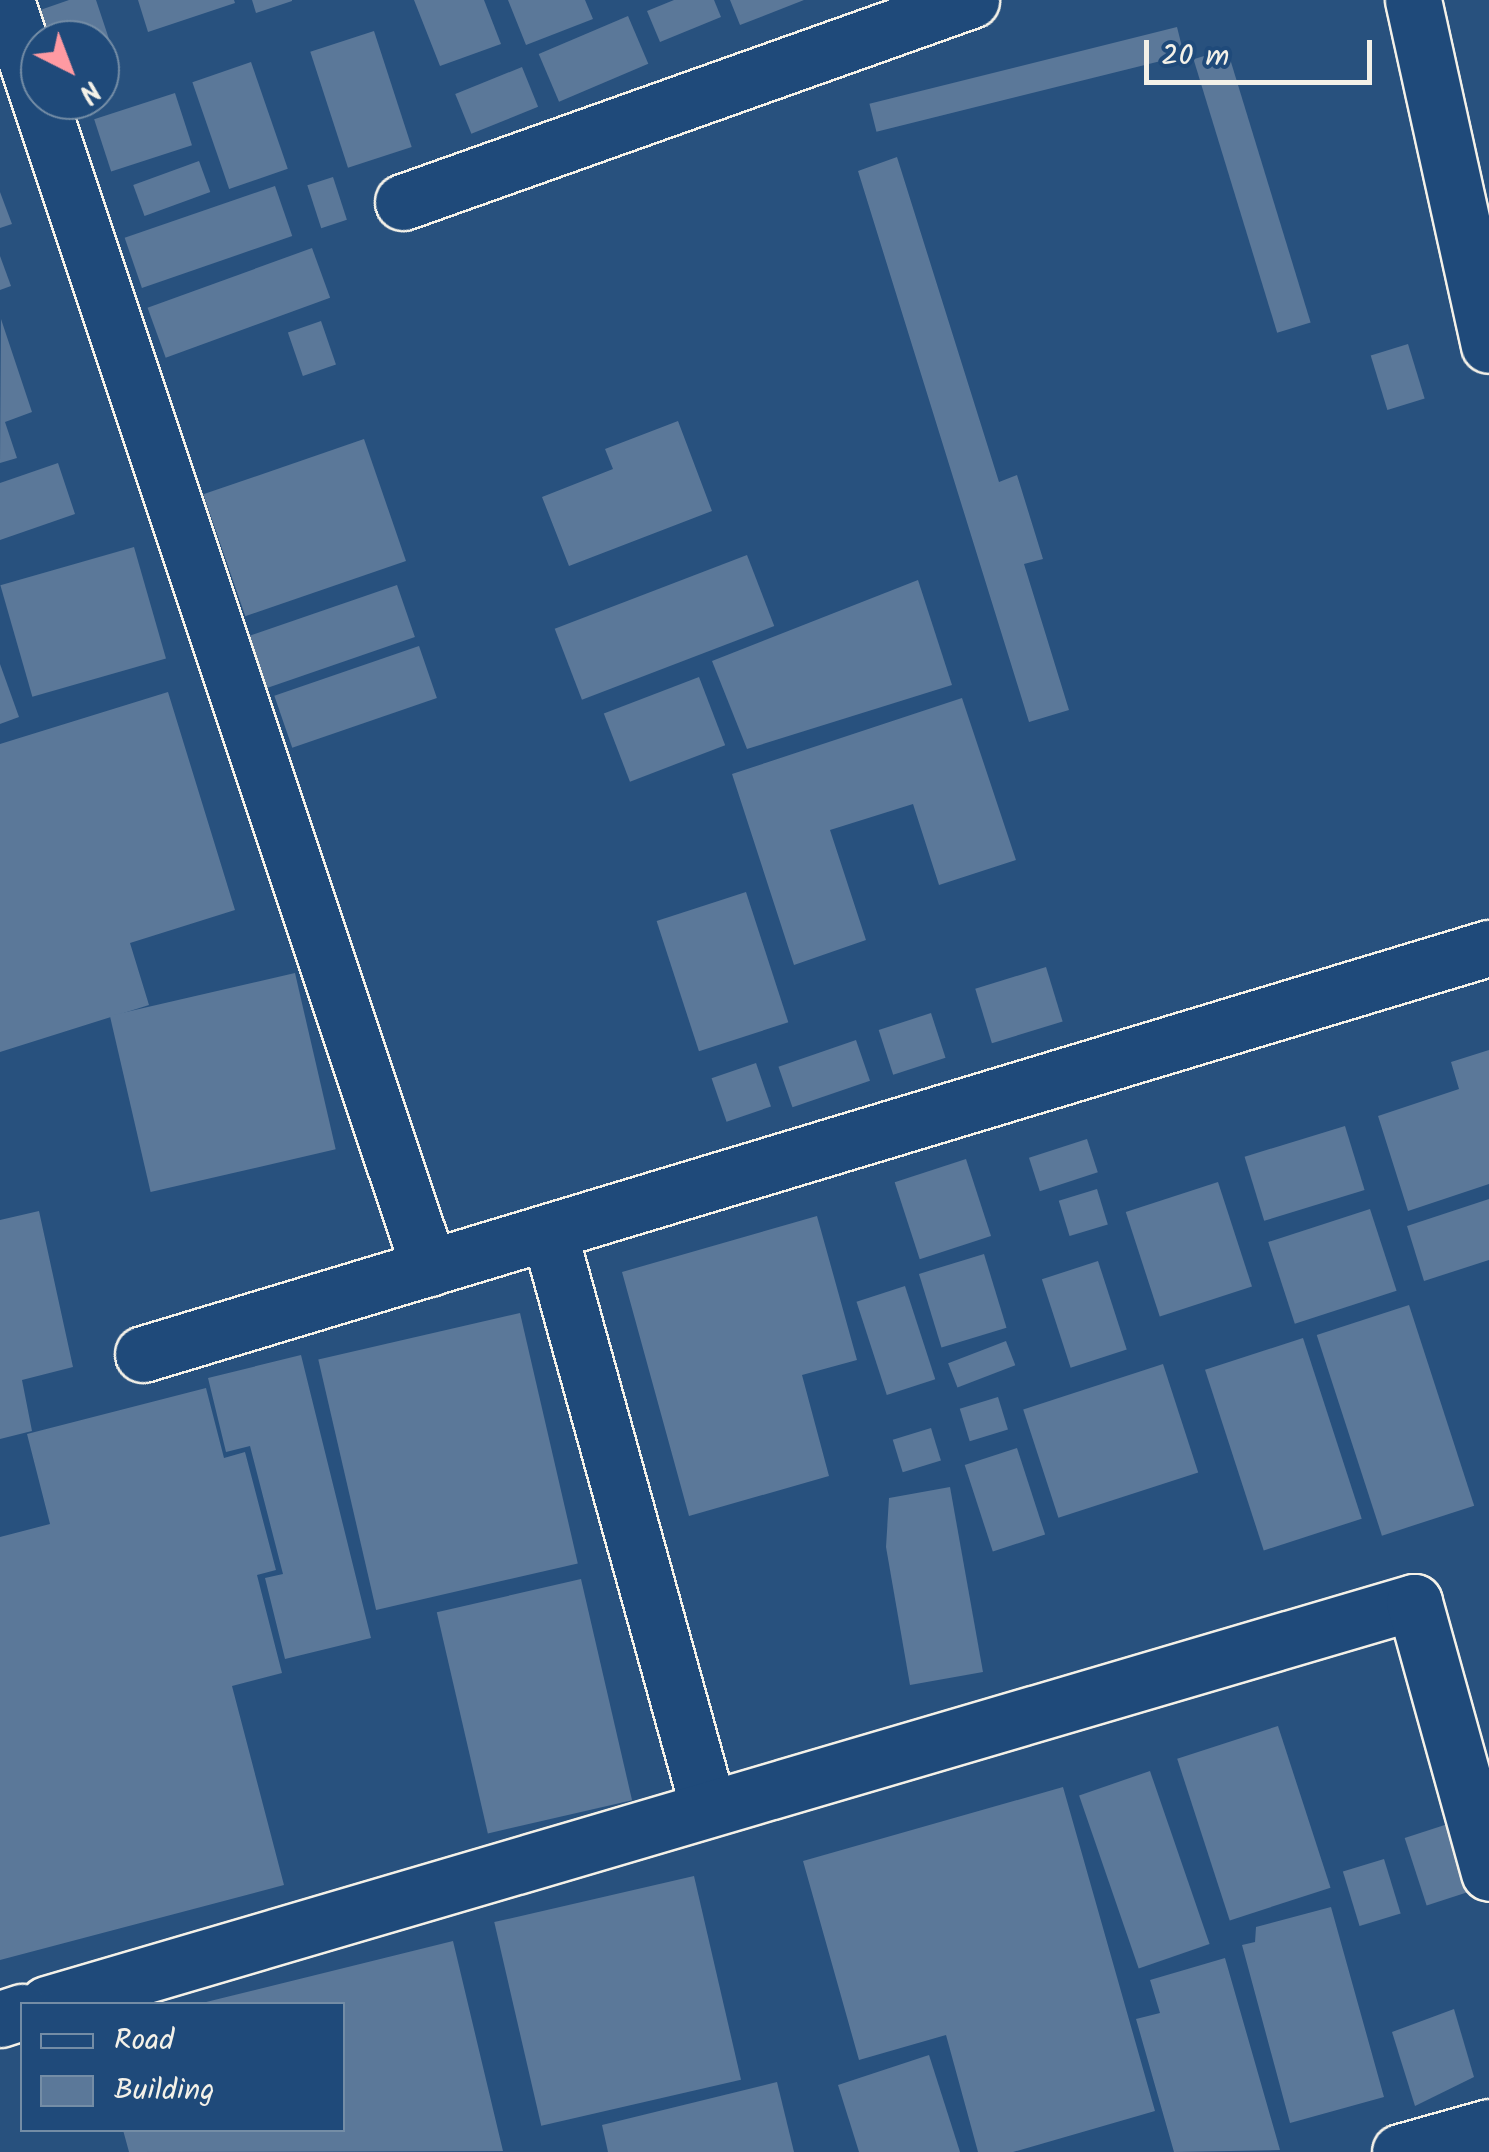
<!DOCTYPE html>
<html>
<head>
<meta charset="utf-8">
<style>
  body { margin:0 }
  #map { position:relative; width:1489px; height:2152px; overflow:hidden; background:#28517e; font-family:Kalam,sans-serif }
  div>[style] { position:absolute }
  .building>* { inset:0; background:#5b7899; transform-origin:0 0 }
  .roads { filter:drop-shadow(2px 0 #f4f1e8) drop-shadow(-2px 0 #f4f1e8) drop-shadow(0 2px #f4f1e8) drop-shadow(0 -2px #f4f1e8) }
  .minor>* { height:55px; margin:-27.5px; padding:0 27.5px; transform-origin:27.5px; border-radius:27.5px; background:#1f4a7a }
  span { translate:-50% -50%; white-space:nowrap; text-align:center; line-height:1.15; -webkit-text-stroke:9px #1f4a7a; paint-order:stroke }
  .legend { position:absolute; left:20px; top:2002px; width:325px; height:130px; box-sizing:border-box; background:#1f4a7a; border:2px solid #748da6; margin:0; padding:12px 18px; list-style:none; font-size:30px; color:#f4f1e8 }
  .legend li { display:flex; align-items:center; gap:20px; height:50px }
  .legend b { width:50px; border:2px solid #748da6 }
  .north { position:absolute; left:20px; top:20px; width:100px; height:100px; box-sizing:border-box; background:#1f4a7a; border:2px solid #748da6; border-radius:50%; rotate:138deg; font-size:28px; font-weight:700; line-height:40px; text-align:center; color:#f4f1e8 }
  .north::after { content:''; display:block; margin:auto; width:35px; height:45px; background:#ff9aa2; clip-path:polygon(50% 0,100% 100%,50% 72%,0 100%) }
  .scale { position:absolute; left:1144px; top:40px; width:228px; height:45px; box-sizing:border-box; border:5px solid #f4f1e8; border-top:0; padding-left:12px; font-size:30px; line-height:35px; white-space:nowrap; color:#f4f1e8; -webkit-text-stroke:8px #1f4a7a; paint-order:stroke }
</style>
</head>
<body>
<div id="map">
  <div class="building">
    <div style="clip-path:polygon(69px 0,96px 0,109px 39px,40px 40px,23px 16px)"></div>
    <div style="clip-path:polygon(138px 0,234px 0,235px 3px,148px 32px)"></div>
    <div style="clip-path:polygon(252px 0,292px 0,292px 1px,256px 13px)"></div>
    <div style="clip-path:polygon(414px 0,484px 0,501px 44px,440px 66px)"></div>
    <div style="clip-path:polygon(508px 0,585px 0,593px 19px,526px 45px)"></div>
    <div style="clip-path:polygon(674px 0,714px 0,721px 17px,660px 42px,647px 11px)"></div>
    <div style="clip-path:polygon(730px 0,804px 0,740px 25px)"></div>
    <div style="left:628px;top:16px;width:52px;height:97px;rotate:67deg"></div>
    <div style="left:1177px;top:27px;width:29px;height:317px;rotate:76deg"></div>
    <div style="left:374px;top:31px;width:122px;height:67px;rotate:72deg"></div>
    <div style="left:1227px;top:49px;width:286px;height:35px;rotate:73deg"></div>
    <div style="left:251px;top:62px;width:113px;height:62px;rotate:71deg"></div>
    <div style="left:522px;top:67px;width:43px;height:72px;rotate:68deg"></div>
    <div style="left:175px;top:93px;width:55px;height:85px;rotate:72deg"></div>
    <div style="clip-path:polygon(897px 157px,999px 482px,1017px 475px,1043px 559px,1024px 564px,1069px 710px,1029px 722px,858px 171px)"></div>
    <div style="left:199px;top:161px;width:33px;height:70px;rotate:70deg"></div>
    <div style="left:333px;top:177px;width:45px;height:27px;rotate:72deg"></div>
    <div style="left:275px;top:186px;width:53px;height:159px;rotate:71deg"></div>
    <div style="clip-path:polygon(0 192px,12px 224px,0 228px)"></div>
    <div style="left:312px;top:248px;width:53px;height:175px;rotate:70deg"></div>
    <div style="clip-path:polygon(0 256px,11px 286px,0 290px)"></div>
    <div style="clip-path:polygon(1px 319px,32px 412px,5px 422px,17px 458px,0 463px)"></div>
    <div style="left:321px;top:321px;width:46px;height:35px;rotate:71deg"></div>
    <div style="left:1408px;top:344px;width:57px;height:39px;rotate:73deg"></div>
    <div style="clip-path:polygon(678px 421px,712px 511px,569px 566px,542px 497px,613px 469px,605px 449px)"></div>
    <div style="left:364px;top:439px;width:129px;height:170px;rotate:71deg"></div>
    <div style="clip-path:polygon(58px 463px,75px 514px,0 540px,0 483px)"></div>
    <div style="left:134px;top:547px;width:116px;height:139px;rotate:74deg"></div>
    <div style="left:747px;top:555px;width:76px;height:206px;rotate:69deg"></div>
    <div style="clip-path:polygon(918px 580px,952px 685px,747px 749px,712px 661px)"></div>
    <div style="left:397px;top:585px;width:55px;height:161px;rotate:71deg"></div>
    <div style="left:419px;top:646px;width:55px;height:153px;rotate:71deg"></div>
    <div style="clip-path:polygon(0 664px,19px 717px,0 724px)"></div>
    <div style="left:699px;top:677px;width:73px;height:102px;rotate:69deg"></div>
    <div style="clip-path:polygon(168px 692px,235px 910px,130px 943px,149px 1005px,0 1052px,0 744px)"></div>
    <div style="clip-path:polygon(962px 698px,1016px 860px,939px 885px,913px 804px,830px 830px,866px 940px,794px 965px,732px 774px)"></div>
    <div style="left:746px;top:892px;width:137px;height:94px;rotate:72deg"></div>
    <div style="left:1046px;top:967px;width:57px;height:74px;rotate:73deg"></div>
    <div style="left:295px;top:973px;width:181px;height:190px;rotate:77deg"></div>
    <div style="left:931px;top:1013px;width:47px;height:55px;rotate:72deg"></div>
    <div style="left:856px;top:1040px;width:43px;height:82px;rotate:71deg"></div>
    <div style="clip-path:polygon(1489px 1050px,1489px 1184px,1408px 1211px,1378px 1116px,1459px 1089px,1451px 1062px)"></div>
    <div style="left:756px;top:1063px;width:46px;height:47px;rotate:71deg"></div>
    <div style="left:1345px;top:1126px;width:67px;height:105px;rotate:73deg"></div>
    <div style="left:1087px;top:1139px;width:35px;height:61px;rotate:72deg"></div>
    <div style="left:966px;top:1159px;width:81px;height:75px;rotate:72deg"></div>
    <div style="left:1218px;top:1182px;width:110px;height:97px;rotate:72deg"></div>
    <div style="left:1097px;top:1189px;width:37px;height:40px;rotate:73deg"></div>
    <div style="clip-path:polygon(1489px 1199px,1489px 1260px,1424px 1281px,1407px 1226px)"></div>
    <div style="left:1370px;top:1209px;width:86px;height:107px;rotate:72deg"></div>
    <div style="clip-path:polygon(39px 1211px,73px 1367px,22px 1380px,32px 1431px,0 1439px,0 1220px)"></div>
    <div style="clip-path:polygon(817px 1216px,857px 1360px,802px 1375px,829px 1476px,689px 1516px,622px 1272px)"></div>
    <div style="left:984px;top:1254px;width:77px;height:68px;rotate:73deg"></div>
    <div style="left:1098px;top:1261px;width:93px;height:59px;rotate:72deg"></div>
    <div style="left:905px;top:1286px;width:98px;height:51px;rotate:72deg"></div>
    <div style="left:1409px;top:1305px;width:211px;height:97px;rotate:72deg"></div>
    <div style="left:520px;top:1313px;width:257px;height:207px;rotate:77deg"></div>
    <div style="left:1303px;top:1338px;width:190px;height:103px;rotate:72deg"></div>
    <div style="left:1006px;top:1341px;width:26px;height:62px;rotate:69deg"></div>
    <div style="clip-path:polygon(301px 1355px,371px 1638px,285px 1659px,265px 1578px,283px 1574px,250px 1446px,226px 1452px,208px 1378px)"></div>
    <div style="left:1163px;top:1364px;width:114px;height:147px;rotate:72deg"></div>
    <div style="clip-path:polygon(206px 1388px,224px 1458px,245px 1452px,276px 1570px,257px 1575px,282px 1673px,232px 1686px,284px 1885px,0 1960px,0 1537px,50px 1524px,27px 1434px)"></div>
    <div style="left:998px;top:1397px;width:34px;height:40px;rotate:73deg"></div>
    <div style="left:931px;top:1428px;width:34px;height:40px;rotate:73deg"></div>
    <div style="left:1017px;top:1448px;width:91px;height:55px;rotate:72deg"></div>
    <div style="clip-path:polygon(950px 1487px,983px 1672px,910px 1685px,886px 1547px,889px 1498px)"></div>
    <div style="left:581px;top:1579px;width:227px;height:148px;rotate:77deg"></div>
    <div style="left:1278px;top:1726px;width:170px;height:106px;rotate:72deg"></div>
    <div style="left:1150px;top:1771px;width:183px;height:75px;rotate:71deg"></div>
    <div style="clip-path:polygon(1063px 1787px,1155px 2111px,1013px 2152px,978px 2152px,946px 2035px,859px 2060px,803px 1861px)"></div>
    <div style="left:1457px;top:1821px;width:71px;height:55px;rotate:72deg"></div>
    <div style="left:1384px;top:1859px;width:57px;height:43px;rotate:73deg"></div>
    <div style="left:694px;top:1876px;width:209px;height:205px;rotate:77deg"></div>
    <div style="clip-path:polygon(1331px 1907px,1384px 2097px,1290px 2123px,1242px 1945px,1255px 1942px,1256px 1927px)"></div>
    <div style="clip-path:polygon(453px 1941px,503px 2151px,129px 2152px,123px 2130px,342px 2130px,342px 2004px,202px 2003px)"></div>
    <div style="clip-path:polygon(1225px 1958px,1280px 2150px,1174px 2152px,1136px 2019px,1160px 2013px,1150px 1980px)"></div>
    <div style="clip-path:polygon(1454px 2009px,1474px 2077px,1415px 2106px,1392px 2032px)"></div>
    <div style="clip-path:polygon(929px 2055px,960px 2152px,859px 2152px,838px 2085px)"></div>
    <div style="clip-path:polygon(777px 2082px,794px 2152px,608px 2152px,602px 2125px)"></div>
  </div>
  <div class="roads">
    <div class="minor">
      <div style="left:6px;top:0;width:1337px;rotate:71.55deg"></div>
      <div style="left:1413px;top:0;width:353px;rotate:77.6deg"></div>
      <div style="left:403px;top:202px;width:603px;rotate:-19.58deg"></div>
      <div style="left:549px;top:1233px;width:596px;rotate:74.52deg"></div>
      <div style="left:143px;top:1354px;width:1406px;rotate:-16.79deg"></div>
      <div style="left:47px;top:2004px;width:1425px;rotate:-16.39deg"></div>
      <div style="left:1414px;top:1602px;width:281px;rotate:74.5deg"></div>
      <div style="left:0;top:2019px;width:23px;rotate:-18deg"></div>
      <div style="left:1400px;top:2152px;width:92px;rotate:-15.7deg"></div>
    </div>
  </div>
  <ul class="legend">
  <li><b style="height:12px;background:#1f4a7a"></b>Road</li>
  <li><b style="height:28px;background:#5b7899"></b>Building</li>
  </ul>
  <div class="north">N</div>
  <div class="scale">20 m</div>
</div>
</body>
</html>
